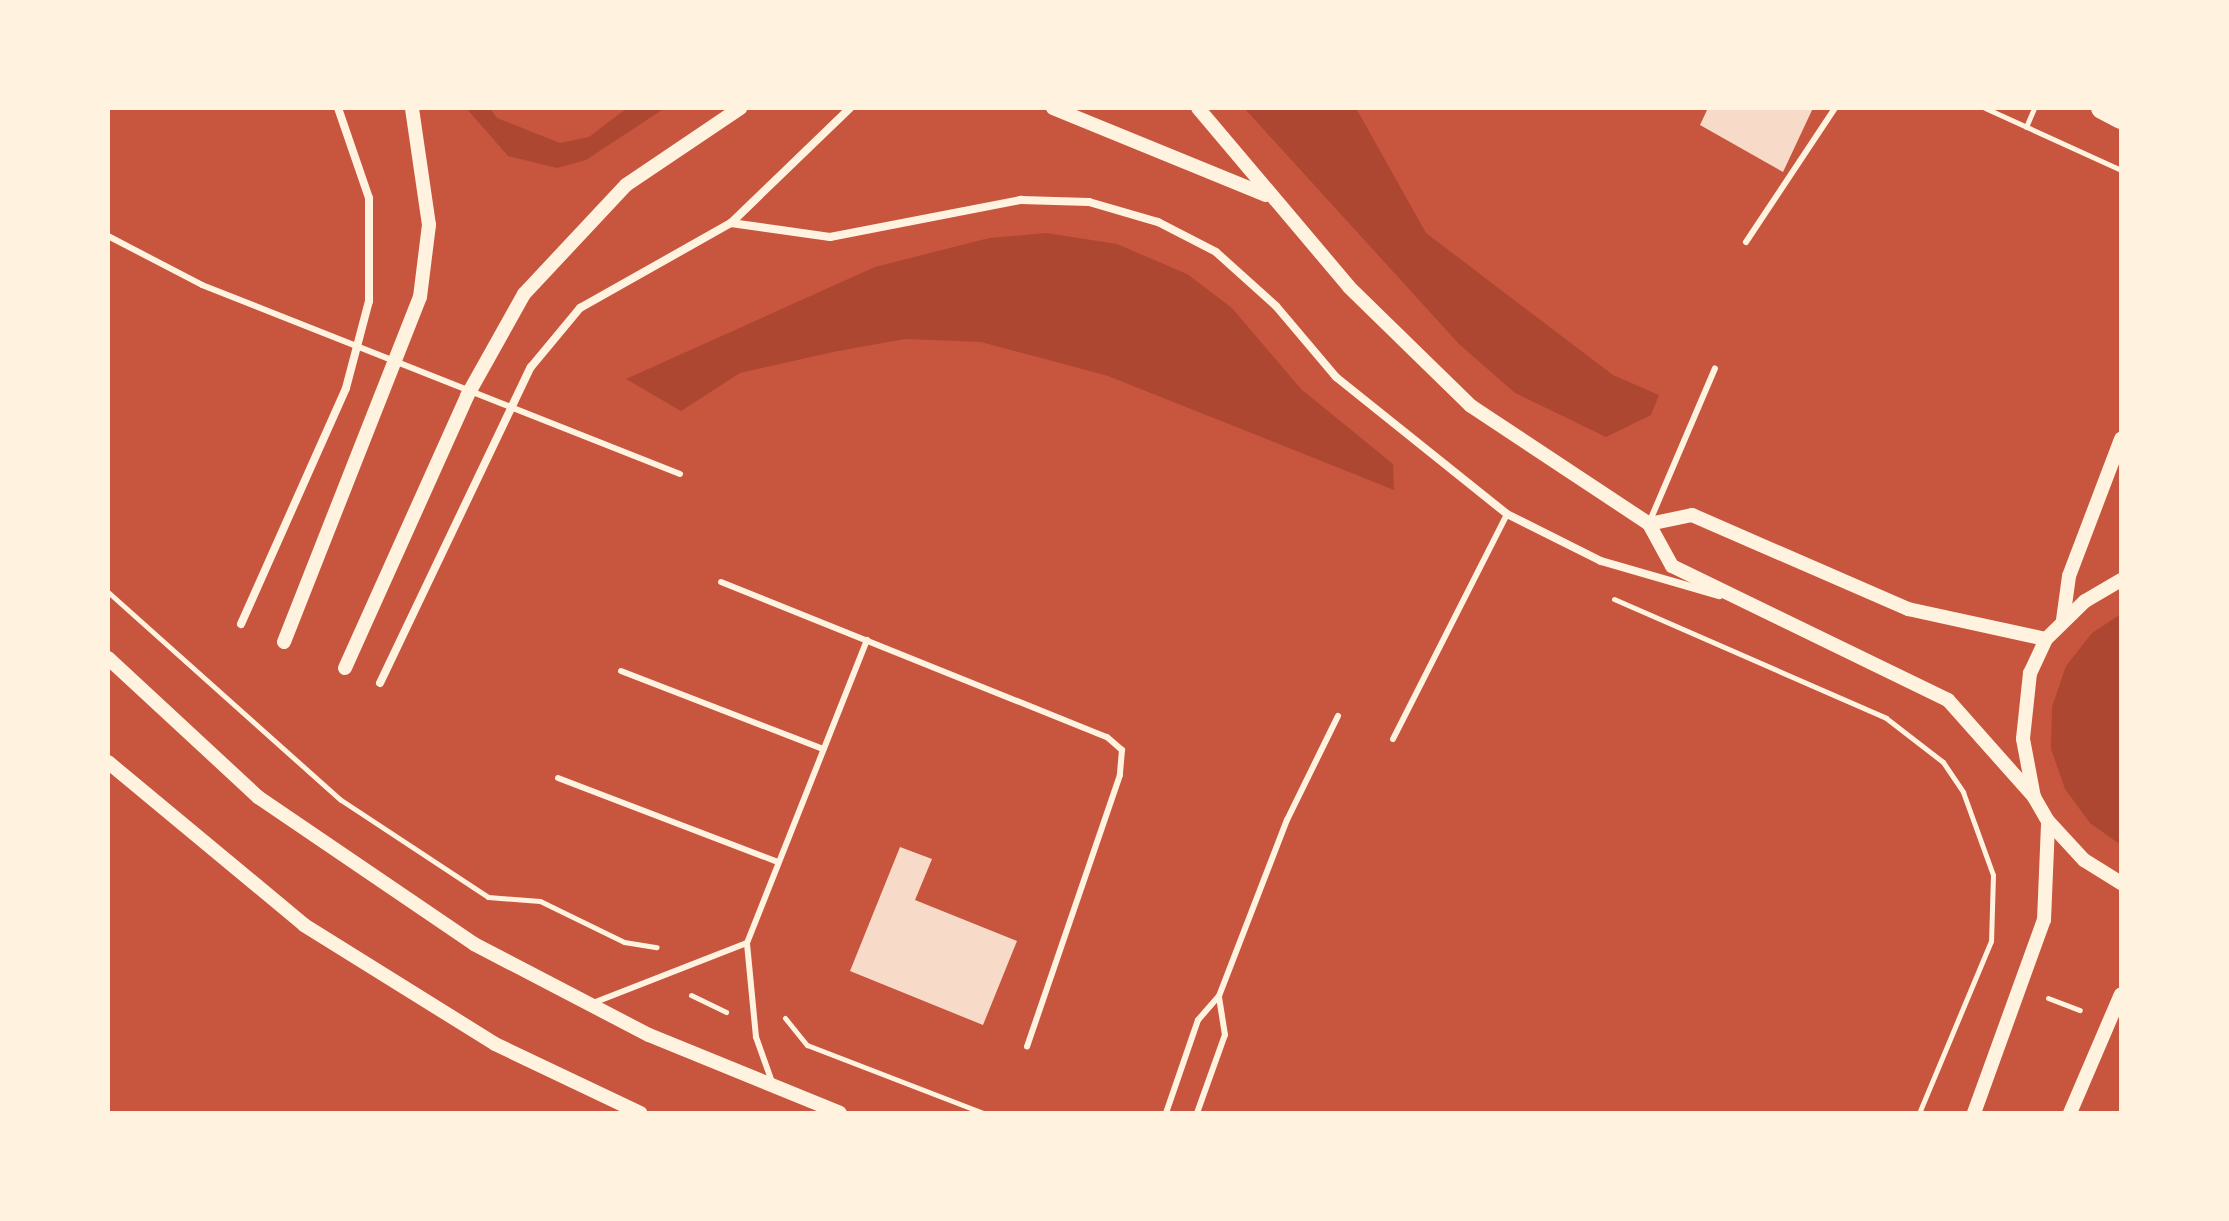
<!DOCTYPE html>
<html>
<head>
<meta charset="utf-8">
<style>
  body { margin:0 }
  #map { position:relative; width:2229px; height:1221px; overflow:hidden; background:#c8553d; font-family:"Exo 2",sans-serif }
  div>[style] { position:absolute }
  .green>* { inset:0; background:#ae4732 }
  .building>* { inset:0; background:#f7dbc8 }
  .path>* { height:5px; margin:-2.5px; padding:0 2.5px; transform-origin:2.5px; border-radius:2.5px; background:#fff3e0 }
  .service>* { height:6px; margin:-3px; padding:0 3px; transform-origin:3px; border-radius:3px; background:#fff3e0 }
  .minor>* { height:8px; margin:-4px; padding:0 4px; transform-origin:4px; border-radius:4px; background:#fff3e0 }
  .tertiary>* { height:14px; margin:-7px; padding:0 7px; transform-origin:7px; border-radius:7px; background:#fff3e0 }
  .trunk>* { height:22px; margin:-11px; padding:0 11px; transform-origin:11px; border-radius:11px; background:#fff3e0 }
  span { translate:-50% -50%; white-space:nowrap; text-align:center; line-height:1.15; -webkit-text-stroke:7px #fff3e0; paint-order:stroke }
  .frame { position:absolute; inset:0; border:110px solid #fff3e0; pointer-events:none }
</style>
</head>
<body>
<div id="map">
  <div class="green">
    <div style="clip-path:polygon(466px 108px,490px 108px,497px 118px,560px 143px,589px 137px,627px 108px,665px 108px,586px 160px,557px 168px,508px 156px)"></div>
    <div style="clip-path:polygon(1244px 108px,1356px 108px,1426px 233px,1613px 375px,1659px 395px,1651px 415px,1606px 437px,1515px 393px,1459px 344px)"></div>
    <div style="clip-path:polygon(1046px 233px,1117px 244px,1187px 274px,1232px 308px,1301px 389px,1393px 464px,1394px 490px,1108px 376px,981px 342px,905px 339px,833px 352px,740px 373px,681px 411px,626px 379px,875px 267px,989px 238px)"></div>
    <div style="clip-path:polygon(2121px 614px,2121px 845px,2090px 823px,2065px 789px,2051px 749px,2052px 707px,2066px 666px,2092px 633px)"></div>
  </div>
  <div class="building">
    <div style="clip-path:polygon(1708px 108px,1813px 108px,1783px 172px,1700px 125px)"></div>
    <div style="clip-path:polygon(900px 847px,932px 859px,915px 900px,1017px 941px,983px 1025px,850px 971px)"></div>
  </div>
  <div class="path">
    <div style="left:1985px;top:108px;width:149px;rotate:24.5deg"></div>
    <div style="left:2026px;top:127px;width:21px;rotate:-67deg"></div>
    <div style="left:108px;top:592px;width:312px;rotate:41.8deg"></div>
    <div style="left:341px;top:800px;width:176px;rotate:33.4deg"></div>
    <div style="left:488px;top:897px;width:52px;rotate:4.4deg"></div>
    <div style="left:540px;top:901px;width:93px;rotate:26deg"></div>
    <div style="left:624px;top:942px;width:33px;rotate:9deg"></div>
    <div style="left:1614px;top:599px;width:297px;rotate:23.6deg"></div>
    <div style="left:1886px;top:718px;width:72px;rotate:37.7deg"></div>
    <div style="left:1943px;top:762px;width:36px;rotate:56deg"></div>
    <div style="left:1963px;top:792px;width:88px;rotate:70.1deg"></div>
    <div style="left:1993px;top:875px;width:66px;rotate:91.7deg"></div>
    <div style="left:1991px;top:941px;width:186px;rotate:112.7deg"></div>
    <div style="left:691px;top:995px;width:39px;rotate:26deg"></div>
    <div style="left:2048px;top:998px;width:34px;rotate:21deg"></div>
    <div style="left:785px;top:1018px;width:35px;rotate:51deg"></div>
    <div style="left:807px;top:1045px;width:189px;rotate:21.1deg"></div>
  </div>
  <div class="service">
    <div style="left:108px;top:236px;width:106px;rotate:27.5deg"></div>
    <div style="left:202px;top:285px;width:514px;rotate:21.57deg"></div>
    <div style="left:1746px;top:242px;width:161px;rotate:-56.4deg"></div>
    <div style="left:1649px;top:523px;width:168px;rotate:-66.9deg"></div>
    <div style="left:721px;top:582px;width:416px;rotate:21.9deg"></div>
    <div style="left:1107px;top:737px;width:20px;rotate:41deg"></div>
    <div style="left:1122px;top:750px;width:25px;rotate:95deg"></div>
    <div style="left:1120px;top:775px;width:287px;rotate:108.9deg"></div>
    <div style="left:621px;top:671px;width:217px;rotate:21.1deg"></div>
    <div style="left:1393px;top:739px;width:252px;rotate:-63.1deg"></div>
    <div style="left:558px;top:778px;width:235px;rotate:20.9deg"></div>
    <div style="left:593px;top:1003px;width:165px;rotate:-21.3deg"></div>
    <div style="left:772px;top:1082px;width:48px;rotate:-109.6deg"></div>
    <div style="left:756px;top:1037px;width:94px;rotate:-95.5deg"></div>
    <div style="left:747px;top:943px;width:326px;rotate:-68.4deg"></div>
    <div style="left:1166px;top:1113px;width:98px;rotate:-71deg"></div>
    <div style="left:1198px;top:1020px;width:32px;rotate:-49deg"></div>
    <div style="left:1219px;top:996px;width:189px;rotate:-68.9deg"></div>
    <div style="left:1287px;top:820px;width:116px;rotate:-63.9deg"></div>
    <div style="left:1197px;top:1113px;width:83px;rotate:-70.3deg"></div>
    <div style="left:1225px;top:1035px;width:39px;rotate:-99deg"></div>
  </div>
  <div class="minor">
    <div style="left:731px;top:223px;width:165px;rotate:-44deg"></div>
    <div style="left:241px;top:624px;width:258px;rotate:-66deg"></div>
    <div style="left:346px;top:388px;width:90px;rotate:-75.2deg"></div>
    <div style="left:369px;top:301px;width:103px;rotate:-90deg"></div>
    <div style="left:369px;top:198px;width:95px;rotate:-109deg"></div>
    <div style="left:380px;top:683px;width:350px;rotate:-64.5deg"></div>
    <div style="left:531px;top:367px;width:77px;rotate:-50.3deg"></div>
    <div style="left:580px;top:308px;width:173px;rotate:-29.4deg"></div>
    <div style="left:731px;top:223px;width:100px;rotate:8deg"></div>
    <div style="left:830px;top:237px;width:195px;rotate:-11deg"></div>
    <div style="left:1021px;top:200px;width:68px;rotate:1.7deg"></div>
    <div style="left:1089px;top:202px;width:72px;rotate:16.2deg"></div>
    <div style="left:1158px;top:222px;width:65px;rotate:27.3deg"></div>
    <div style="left:1216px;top:252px;width:81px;rotate:42deg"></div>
    <div style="left:1276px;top:306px;width:93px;rotate:49.8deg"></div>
    <div style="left:1336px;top:377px;width:219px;rotate:38.7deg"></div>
    <div style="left:1507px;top:514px;width:105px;rotate:26.6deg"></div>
    <div style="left:1601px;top:561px;width:123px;rotate:16.1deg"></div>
  </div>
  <div class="tertiary">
    <div style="left:1053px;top:108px;width:230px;rotate:22.2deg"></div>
    <div style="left:1198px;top:108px;width:234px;rotate:49.8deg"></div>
    <div style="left:1349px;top:287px;width:170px;rotate:44.3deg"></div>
    <div style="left:1471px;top:406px;width:214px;rotate:33.5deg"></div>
    <div style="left:1649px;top:524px;width:48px;rotate:61.3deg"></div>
    <div style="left:1672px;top:566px;width:307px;rotate:25.9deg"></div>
    <div style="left:1948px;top:700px;width:130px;rotate:48.4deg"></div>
    <div style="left:1649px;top:524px;width:44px;rotate:-11.8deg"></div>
    <div style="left:1692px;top:515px;width:236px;rotate:23.5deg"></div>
    <div style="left:1908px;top:609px;width:141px;rotate:12.3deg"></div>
    <div style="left:2121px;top:580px;width:42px;rotate:149.7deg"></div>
    <div style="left:2085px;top:601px;width:54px;rotate:135.7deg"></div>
    <div style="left:2046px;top:639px;width:38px;rotate:115deg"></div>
    <div style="left:2030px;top:673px;width:66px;rotate:96.1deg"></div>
    <div style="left:2023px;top:739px;width:59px;rotate:79.3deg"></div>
    <div style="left:2034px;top:797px;width:28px;rotate:60deg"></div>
    <div style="left:2048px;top:821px;width:53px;rotate:47.3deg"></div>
    <div style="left:2084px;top:860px;width:44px;rotate:31.9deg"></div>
    <div style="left:2063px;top:620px;width:44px;rotate:-82.2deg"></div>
    <div style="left:2069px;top:576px;width:147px;rotate:-69.2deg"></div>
    <div style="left:284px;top:642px;width:371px;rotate:-68.5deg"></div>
    <div style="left:420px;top:297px;width:73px;rotate:-82.9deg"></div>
    <div style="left:429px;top:225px;width:118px;rotate:-98.3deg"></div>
    <div style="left:108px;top:658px;width:205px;rotate:42.8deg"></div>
    <div style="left:258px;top:797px;width:261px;rotate:34.2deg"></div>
    <div style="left:474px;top:944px;width:197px;rotate:27.5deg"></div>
    <div style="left:649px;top:1035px;width:206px;rotate:22.2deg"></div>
    <div style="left:345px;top:668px;width:298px;rotate:-65.8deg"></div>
    <div style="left:467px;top:396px;width:117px;rotate:-60.8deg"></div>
    <div style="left:524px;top:294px;width:149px;rotate:-46.9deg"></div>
    <div style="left:626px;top:185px;width:138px;rotate:-34deg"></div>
    <div style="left:108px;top:762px;width:255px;rotate:39.7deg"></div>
    <div style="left:304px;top:925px;width:225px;rotate:31.9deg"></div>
    <div style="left:495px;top:1044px;width:161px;rotate:25.4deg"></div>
    <div style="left:1974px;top:1113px;width:205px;rotate:-70.1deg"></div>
    <div style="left:2044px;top:920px;width:97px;rotate:-87.6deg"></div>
    <div style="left:2070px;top:1113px;width:129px;rotate:-66.8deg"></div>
  </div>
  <div class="trunk">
    <div style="left:2102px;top:108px;width:21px;rotate:28deg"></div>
  </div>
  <div class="frame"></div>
</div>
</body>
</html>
